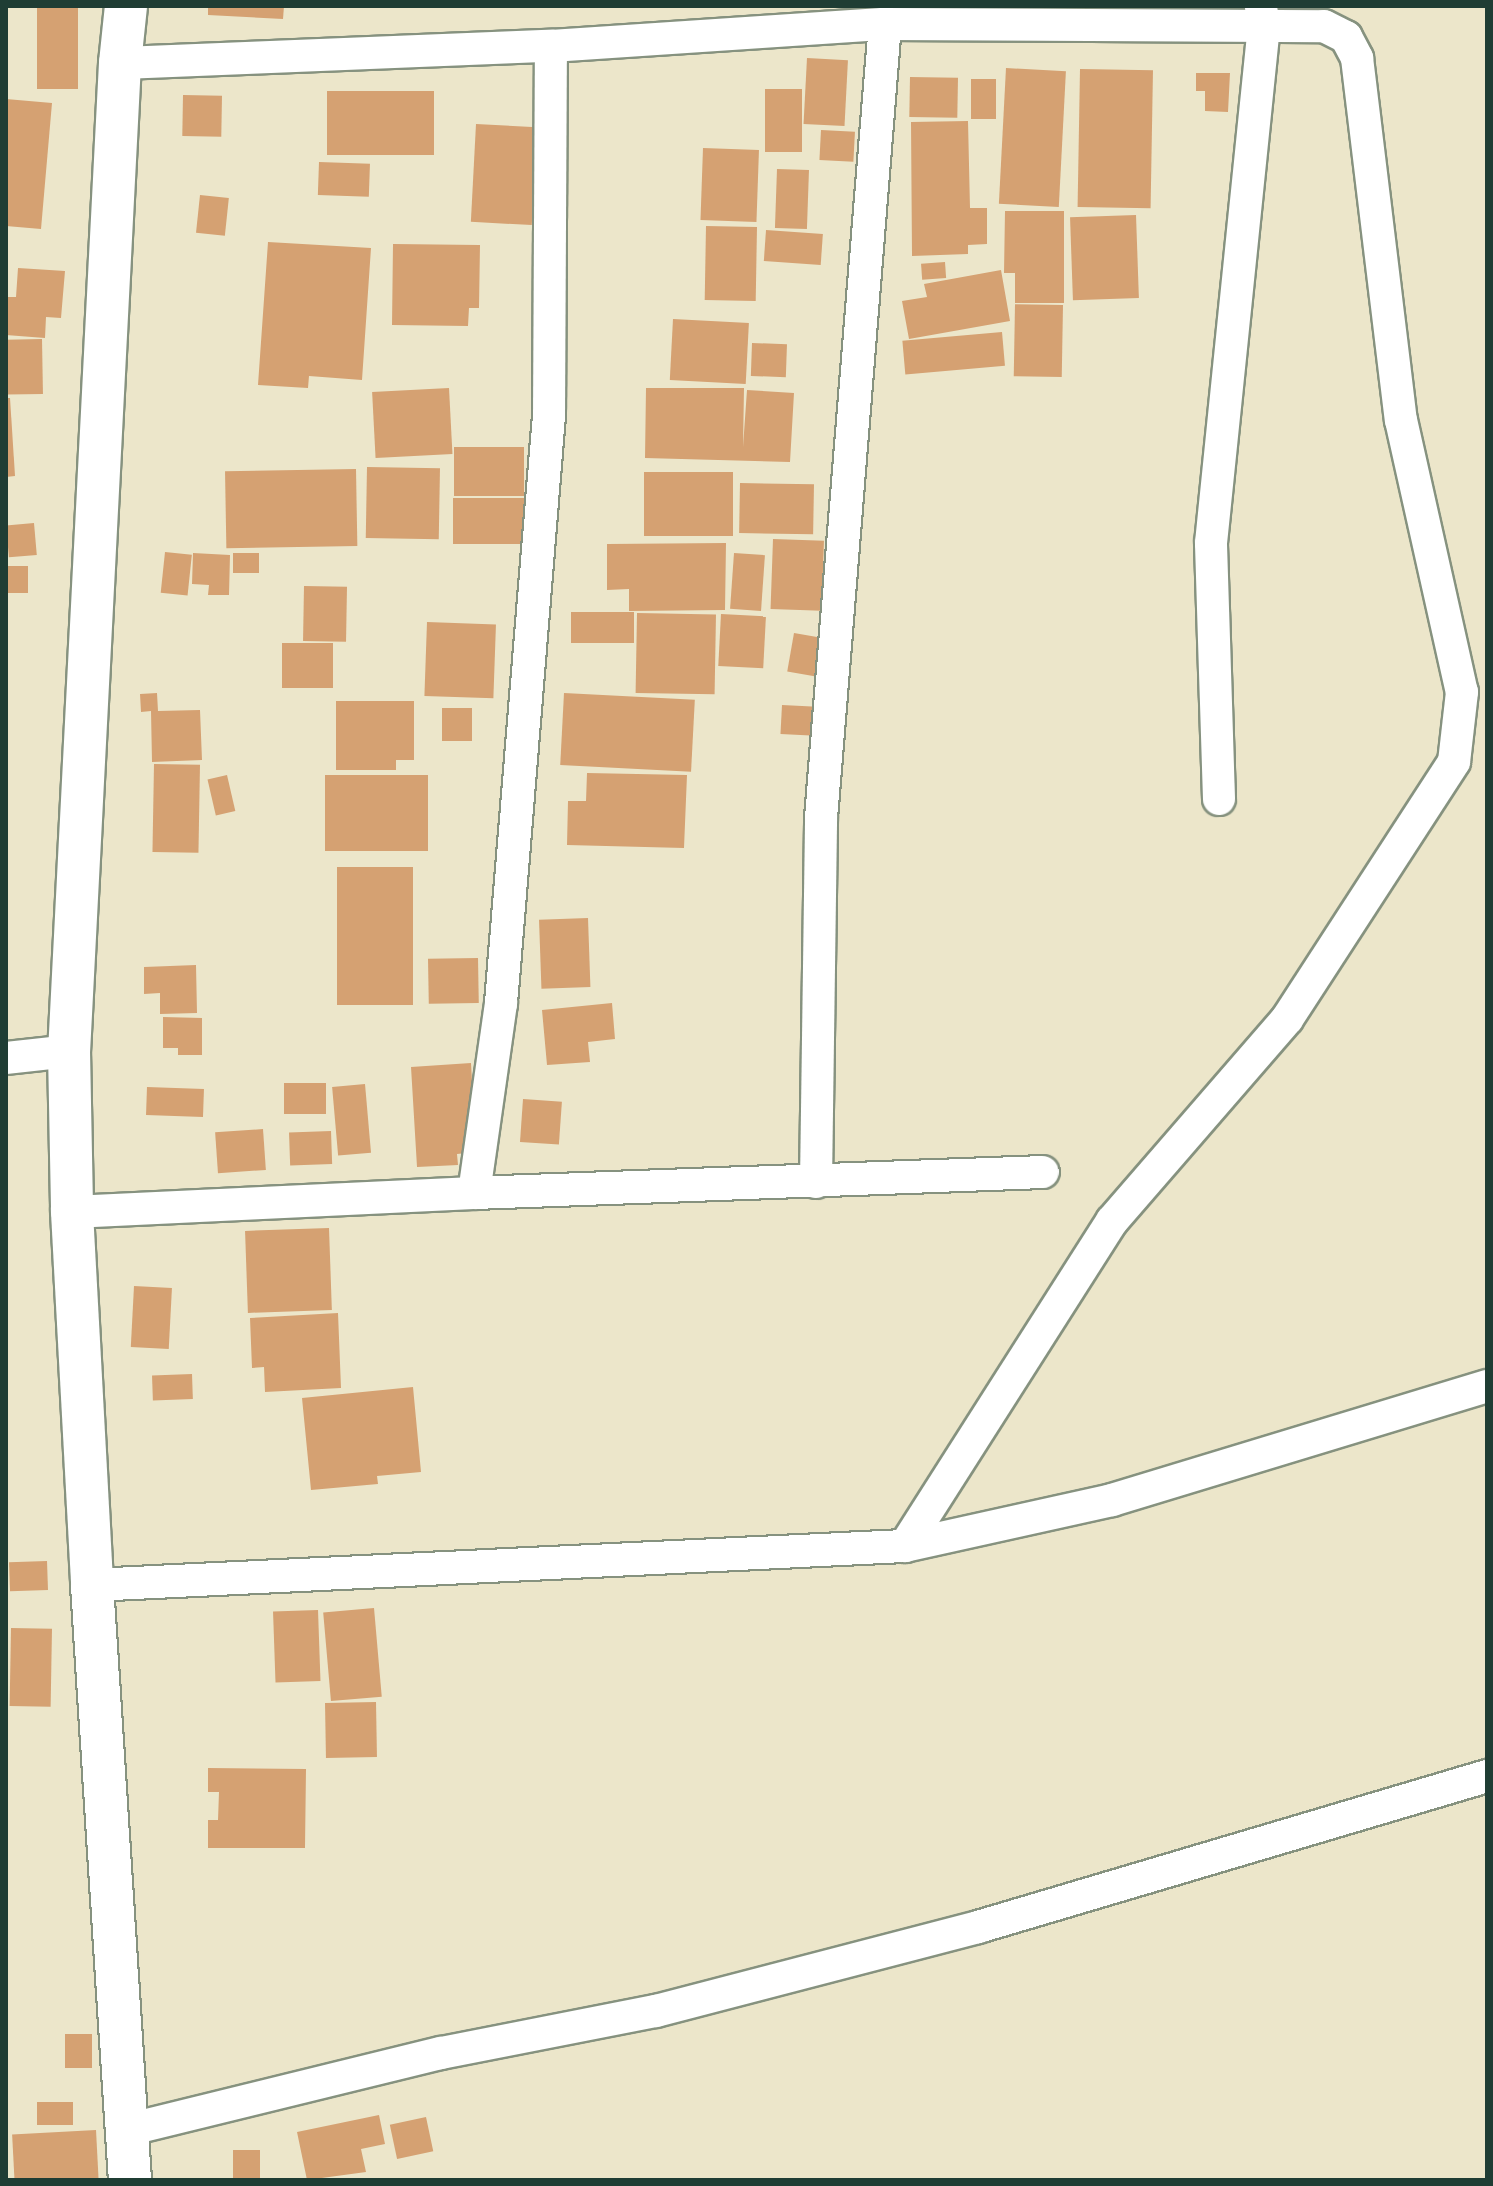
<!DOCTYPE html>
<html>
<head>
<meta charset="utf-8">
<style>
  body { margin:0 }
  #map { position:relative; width:1493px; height:2186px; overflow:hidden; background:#ece6ca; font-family:"IM FELL Great Primer",serif }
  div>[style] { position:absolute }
  .building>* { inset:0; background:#d5a172; transform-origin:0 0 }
  .roads { filter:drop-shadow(2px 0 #86927f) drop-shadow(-2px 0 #86927f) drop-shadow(0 2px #86927f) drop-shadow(0 -2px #86927f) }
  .minor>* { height:32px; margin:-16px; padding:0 16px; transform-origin:16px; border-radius:16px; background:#fff }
  .tertiary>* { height:42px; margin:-21px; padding:0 21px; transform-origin:21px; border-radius:21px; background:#fff }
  span { translate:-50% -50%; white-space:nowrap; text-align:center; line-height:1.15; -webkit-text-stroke:7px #f7f3e8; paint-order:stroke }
  .frame { position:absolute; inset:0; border:8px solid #1f3d34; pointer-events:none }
</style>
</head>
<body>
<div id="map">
  <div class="building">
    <div style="left:37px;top:6px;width:41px;height:83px"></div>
    <div style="clip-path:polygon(208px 6px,284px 6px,283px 19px,208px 15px)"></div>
    <div style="left:807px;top:58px;width:41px;height:66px;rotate:3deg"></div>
    <div style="left:1006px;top:68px;width:60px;height:136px;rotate:3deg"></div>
    <div style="left:1080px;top:69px;width:73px;height:138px;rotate:1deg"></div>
    <div style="clip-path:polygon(1196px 73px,1230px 73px,1228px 112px,1205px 111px,1205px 91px,1196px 91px)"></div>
    <div style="left:910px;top:77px;width:48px;height:40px;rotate:1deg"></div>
    <div style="left:971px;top:79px;width:25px;height:40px"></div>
    <div style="left:765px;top:89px;width:37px;height:63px"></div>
    <div style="left:434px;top:91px;width:64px;height:107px;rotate:90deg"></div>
    <div style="left:183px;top:95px;width:39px;height:41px;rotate:1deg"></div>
    <div style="clip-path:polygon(6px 99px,52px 103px,41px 229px,6px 226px)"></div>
    <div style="clip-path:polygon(968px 121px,970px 208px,987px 208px,987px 244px,968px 245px,968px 254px,912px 256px,911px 122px)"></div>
    <div style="left:476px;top:124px;width:61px;height:98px;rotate:3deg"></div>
    <div style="left:821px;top:130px;width:34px;height:30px;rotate:3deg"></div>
    <div style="left:703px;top:148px;width:56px;height:72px;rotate:2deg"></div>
    <div style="left:319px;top:162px;width:51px;height:33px;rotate:2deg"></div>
    <div style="left:777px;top:169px;width:32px;height:59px;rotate:2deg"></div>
    <div style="left:200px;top:195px;width:29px;height:38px;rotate:6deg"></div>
    <div style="clip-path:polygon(1005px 211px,1064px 211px,1064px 303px,1015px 303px,1015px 273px,1004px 273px)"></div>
    <div style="left:1136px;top:215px;width:83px;height:66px;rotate:88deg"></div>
    <div style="left:706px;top:226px;width:51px;height:74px;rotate:1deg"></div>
    <div style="left:766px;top:230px;width:57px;height:31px;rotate:4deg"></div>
    <div style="clip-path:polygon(268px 242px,371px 248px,362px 380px,309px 376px,308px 388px,258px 385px)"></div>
    <div style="clip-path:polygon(393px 244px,480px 245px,479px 308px,469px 308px,468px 326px,392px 325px)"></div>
    <div style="left:945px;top:262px;width:16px;height:24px;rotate:86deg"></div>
    <div style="clip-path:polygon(18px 268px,65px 271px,61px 318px,46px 317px,45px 338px,6px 335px,6px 297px,16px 297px)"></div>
    <div style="clip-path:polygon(1001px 270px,1010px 321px,909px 339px,902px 301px,927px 297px,924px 284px)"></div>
    <div style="left:1063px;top:305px;width:72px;height:48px;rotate:91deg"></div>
    <div style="left:673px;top:319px;width:76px;height:61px;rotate:3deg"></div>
    <div style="left:1002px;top:332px;width:34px;height:100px;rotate:85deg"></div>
    <div style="left:42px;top:339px;width:55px;height:36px;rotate:89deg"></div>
    <div style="left:752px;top:343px;width:35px;height:33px;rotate:2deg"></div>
    <div style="left:449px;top:388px;width:66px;height:77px;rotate:87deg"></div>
    <div style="clip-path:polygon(646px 388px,744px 388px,743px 447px,747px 390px,794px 393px,790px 462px,645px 458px)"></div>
    <div style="clip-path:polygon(6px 398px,10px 398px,15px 476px,6px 477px)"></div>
    <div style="left:524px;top:447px;width:49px;height:70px;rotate:90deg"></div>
    <div style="left:367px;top:467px;width:73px;height:71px;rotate:1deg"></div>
    <div style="left:356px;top:469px;width:77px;height:131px;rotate:89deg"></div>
    <div style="left:733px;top:472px;width:64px;height:89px;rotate:90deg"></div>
    <div style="left:740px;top:483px;width:74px;height:50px;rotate:1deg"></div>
    <div style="left:534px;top:498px;width:46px;height:81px;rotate:90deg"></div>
    <div style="left:34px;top:523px;width:32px;height:28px;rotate:85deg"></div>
    <div style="left:773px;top:539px;width:51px;height:70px;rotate:2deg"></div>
    <div style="clip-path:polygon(726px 543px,725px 610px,629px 611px,629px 589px,607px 590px,607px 544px)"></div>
    <div style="left:165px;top:552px;width:27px;height:41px;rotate:6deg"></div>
    <div style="clip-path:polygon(193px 553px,230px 555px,229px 595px,208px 595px,209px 585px,192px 584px)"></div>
    <div style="left:233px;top:553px;width:26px;height:20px"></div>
    <div style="left:734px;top:553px;width:31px;height:56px;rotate:4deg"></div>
    <div style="left:6px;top:566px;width:22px;height:27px"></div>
    <div style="left:304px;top:586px;width:43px;height:55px;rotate:1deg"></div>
    <div style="left:634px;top:612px;width:31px;height:63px;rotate:90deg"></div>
    <div style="left:637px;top:613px;width:79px;height:80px;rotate:1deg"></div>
    <div style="left:721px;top:614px;width:45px;height:52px;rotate:3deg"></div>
    <div style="left:427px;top:622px;width:69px;height:74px;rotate:2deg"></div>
    <div style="left:794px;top:633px;width:35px;height:39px;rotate:10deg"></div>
    <div style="left:333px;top:643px;width:45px;height:51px;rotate:90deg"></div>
    <div style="clip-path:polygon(157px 693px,158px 711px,200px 710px,202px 760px,152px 762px,151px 711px,141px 712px,140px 694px)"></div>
    <div style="left:564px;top:693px;width:131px;height:72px;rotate:3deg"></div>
    <div style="clip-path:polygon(336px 701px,414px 701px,414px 760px,396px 760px,396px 770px,336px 770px)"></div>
    <div style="left:782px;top:705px;width:35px;height:29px;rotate:3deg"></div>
    <div style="left:442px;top:708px;width:30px;height:33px"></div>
    <div style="left:154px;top:764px;width:46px;height:88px;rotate:1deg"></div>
    <div style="clip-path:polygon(587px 773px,687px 775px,684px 848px,567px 845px,568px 801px,586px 801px)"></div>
    <div style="left:227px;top:775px;width:37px;height:20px;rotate:77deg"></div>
    <div style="left:428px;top:775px;width:76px;height:103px;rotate:90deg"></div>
    <div style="left:413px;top:867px;width:138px;height:76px;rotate:90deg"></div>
    <div style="left:588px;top:918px;width:69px;height:49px;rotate:88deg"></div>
    <div style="left:478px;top:958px;width:45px;height:50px;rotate:89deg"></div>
    <div style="clip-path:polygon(196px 965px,197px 1013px,160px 1014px,160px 993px,144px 994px,144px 967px)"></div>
    <div style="clip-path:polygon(612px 1003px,615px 1039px,588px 1042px,590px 1062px,547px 1065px,542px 1010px)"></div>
    <div style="clip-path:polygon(163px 1017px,202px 1018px,202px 1055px,178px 1055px,178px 1048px,163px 1048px)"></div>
    <div style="clip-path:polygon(471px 1063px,476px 1152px,457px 1154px,458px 1165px,417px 1167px,411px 1067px)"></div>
    <div style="left:326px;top:1083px;width:31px;height:42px;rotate:90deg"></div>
    <div style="left:365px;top:1084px;width:69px;height:33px;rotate:85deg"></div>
    <div style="left:147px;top:1087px;width:57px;height:28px;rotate:2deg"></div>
    <div style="left:523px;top:1099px;width:39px;height:43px;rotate:4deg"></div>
    <div style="left:263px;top:1129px;width:41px;height:48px;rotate:86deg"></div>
    <div style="left:331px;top:1131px;width:33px;height:42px;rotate:88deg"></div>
    <div style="left:329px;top:1228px;width:82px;height:84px;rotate:88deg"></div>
    <div style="left:134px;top:1286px;width:38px;height:61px;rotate:3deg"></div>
    <div style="clip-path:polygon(338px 1313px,341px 1388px,265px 1392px,264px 1367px,252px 1368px,250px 1318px)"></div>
    <div style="left:192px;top:1374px;width:25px;height:40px;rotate:88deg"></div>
    <div style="clip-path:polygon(413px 1387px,421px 1472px,377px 1476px,378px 1484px,311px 1490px,302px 1398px)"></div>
    <div style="left:47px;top:1561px;width:29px;height:38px;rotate:88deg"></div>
    <div style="left:374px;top:1608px;width:89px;height:51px;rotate:85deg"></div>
    <div style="left:318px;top:1610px;width:71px;height:45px;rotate:88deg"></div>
    <div style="left:11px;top:1628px;width:41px;height:78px;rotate:1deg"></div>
    <div style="left:376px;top:1702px;width:55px;height:51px;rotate:89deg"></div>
    <div style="clip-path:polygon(208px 1768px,306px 1769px,305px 1848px,208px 1848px,208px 1820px,218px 1820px,219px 1792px,208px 1792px)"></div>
    <div style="left:65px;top:2034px;width:27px;height:34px"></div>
    <div style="left:73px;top:2102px;width:23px;height:36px;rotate:90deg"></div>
    <div style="clip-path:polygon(379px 2115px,385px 2144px,361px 2149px,366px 2172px,307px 2180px,297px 2132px)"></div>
    <div style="left:426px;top:2117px;width:35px;height:37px;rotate:78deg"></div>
    <div style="left:96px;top:2130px;width:50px;height:84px;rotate:87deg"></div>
    <div style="left:233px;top:2150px;width:27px;height:30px"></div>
  </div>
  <div class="roads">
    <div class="minor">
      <div style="left:120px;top:63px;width:431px;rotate:-2.3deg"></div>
      <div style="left:551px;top:46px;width:335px;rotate:-3.8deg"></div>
      <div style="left:885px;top:24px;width:439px;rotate:0.3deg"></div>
      <div style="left:1324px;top:26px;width:25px;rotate:27deg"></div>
      <div style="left:1346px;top:37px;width:24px;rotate:62deg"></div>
      <div style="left:1357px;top:58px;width:365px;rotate:83.1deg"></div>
      <div style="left:1401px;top:420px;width:279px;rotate:77.4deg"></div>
      <div style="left:1462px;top:692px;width:70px;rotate:96.5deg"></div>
      <div style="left:1454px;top:762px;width:306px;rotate:123deg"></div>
      <div style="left:1287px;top:1019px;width:267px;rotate:130.9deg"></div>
      <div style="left:1112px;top:1221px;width:385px;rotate:122.5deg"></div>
      <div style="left:1219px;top:799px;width:256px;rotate:-91.8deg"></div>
      <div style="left:1211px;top:543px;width:520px;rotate:-84.15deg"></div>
      <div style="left:1264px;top:26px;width:20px;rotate:-99deg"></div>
      <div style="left:6px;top:1058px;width:63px;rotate:-6.3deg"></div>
      <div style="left:816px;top:1182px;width:364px;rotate:-89.2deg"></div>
      <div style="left:821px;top:818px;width:797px;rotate:-85.39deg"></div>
      <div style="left:474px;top:1193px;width:192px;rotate:-81.9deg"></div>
      <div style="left:501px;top:1003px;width:589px;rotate:-85.33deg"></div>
      <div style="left:549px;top:416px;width:370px;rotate:-89.7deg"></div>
      <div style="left:72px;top:1212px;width:402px;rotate:-2.7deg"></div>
      <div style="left:474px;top:1193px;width:569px;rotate:-2.11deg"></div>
      <div style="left:92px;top:1585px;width:814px;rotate:-2.75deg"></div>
      <div style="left:905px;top:1546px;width:212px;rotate:-12.5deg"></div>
      <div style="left:1112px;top:1500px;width:392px;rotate:-16.9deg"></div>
      <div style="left:127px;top:2130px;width:323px;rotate:-13.8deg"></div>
      <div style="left:441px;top:2053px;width:219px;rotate:-11.1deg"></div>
      <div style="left:656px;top:2011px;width:333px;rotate:-14.6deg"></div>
      <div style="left:978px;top:1927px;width:531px;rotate:-16.52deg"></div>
    </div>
    <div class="tertiary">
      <div style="left:126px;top:6px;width:57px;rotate:96deg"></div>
      <div style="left:120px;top:63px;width:989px;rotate:92.95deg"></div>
      <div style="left:69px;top:1051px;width:161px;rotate:88.9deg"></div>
      <div style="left:72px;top:1212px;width:374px;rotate:86.9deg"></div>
      <div style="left:92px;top:1585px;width:596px;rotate:86.35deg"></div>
    </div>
  </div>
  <div class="frame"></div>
</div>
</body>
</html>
